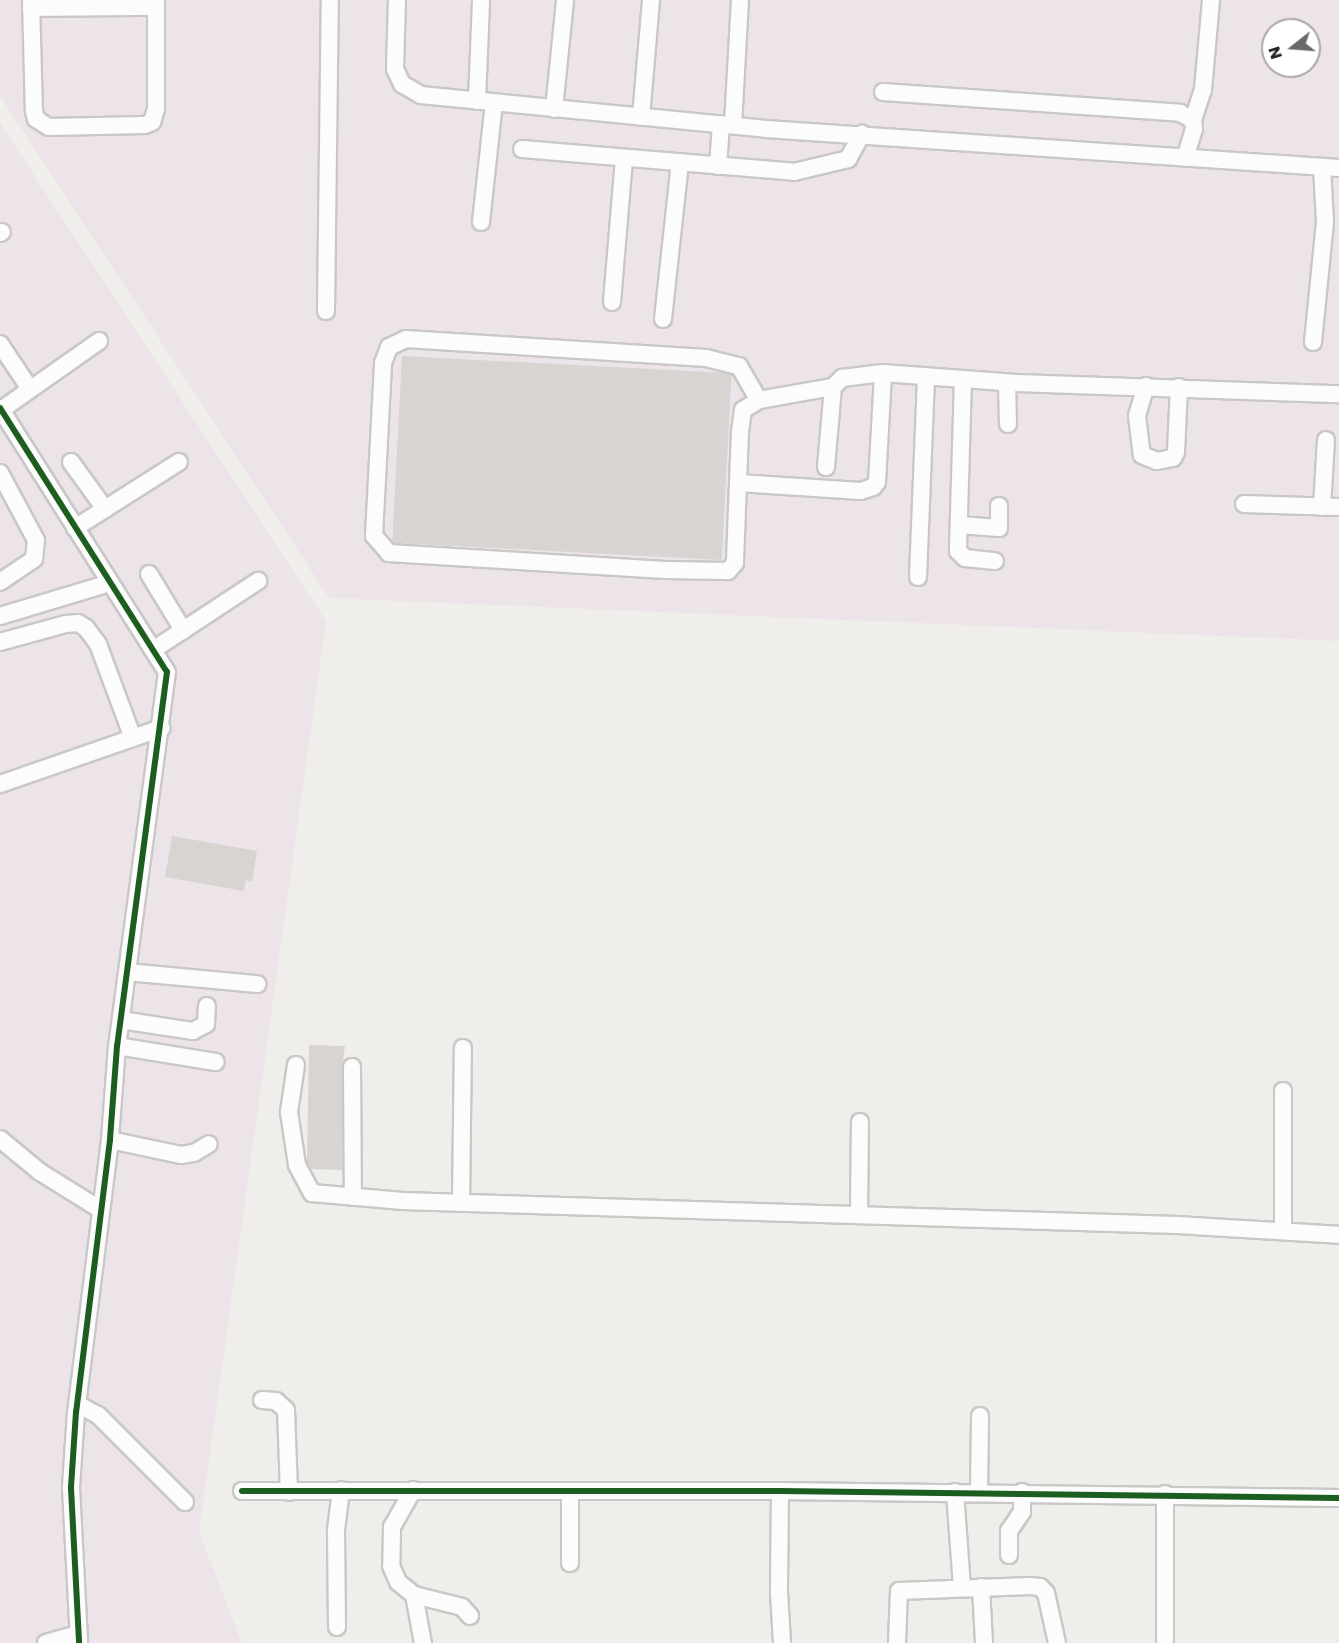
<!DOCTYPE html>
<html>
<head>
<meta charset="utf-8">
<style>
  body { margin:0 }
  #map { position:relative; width:1339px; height:1643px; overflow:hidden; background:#f0eeeb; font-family:Poppins,sans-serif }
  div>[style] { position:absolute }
  .industrial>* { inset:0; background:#ede4e9 }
  .building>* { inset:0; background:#d7d4d2; transform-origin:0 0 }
  .roads { filter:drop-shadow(2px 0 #c9c8c7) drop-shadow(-2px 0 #c9c8c7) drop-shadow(0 2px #c9c8c7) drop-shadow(0 -2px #c9c8c7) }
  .minor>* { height:16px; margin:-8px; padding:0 8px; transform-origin:8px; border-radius:8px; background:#fdfcfc }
  .cycleway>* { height:6px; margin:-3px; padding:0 3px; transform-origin:3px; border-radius:3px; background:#1b5e20 }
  span { translate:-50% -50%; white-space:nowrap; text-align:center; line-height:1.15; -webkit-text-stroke:6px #fff; paint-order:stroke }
  .north { position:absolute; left:1261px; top:18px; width:60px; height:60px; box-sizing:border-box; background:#fff; border:2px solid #a7a7a7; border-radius:50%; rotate:253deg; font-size:16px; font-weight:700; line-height:24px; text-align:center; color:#222 }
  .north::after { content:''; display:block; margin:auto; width:21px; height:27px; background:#6a6968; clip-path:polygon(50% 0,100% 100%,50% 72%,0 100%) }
</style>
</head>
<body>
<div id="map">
  <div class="industrial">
    <div style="clip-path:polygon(evenodd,0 0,1339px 0,1339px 641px,329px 598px,0 96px,0 0,1273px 30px,1309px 30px,1309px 66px,1273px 66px,1273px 30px)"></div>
    <div style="clip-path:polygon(0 123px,326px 621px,199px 1532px,242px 1643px,0 1643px)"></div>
  </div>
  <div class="building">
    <div style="left:402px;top:356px;width:330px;height:187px;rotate:3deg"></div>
    <div style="clip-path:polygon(172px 836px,257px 851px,252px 882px,246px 880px,244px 891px,165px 877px)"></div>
    <div style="clip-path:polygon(309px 1045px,345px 1046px,342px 1067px,342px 1170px,311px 1169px,307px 1162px)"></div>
  </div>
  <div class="roads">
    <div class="minor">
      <div style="left:31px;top:0;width:111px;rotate:88.5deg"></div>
      <div style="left:34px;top:111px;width:8px;rotate:76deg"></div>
      <div style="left:36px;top:119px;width:15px;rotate:32deg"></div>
      <div style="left:49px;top:127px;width:96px;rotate:-1.2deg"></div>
      <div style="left:145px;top:125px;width:8px;rotate:-23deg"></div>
      <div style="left:152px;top:122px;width:14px;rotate:-73deg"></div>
      <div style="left:156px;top:109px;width:109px;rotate:-90deg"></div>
      <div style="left:397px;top:0;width:69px;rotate:91.7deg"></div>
      <div style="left:395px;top:69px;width:17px;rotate:65deg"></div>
      <div style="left:402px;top:84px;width:22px;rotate:30deg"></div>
      <div style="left:421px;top:95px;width:347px;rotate:5.6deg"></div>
      <div style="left:766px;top:129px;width:574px;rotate:3.89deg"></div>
      <div style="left:31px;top:8px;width:124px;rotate:-0.5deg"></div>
      <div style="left:883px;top:92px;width:298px;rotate:4deg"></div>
      <div style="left:1180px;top:113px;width:15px;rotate:28deg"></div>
      <div style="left:1193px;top:120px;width:9px;rotate:84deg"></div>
      <div style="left:1194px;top:129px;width:30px;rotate:107deg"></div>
      <div style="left:477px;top:101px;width:101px;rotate:-87.7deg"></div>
      <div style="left:554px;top:109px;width:110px;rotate:-84.2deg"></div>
      <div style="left:641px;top:117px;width:117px;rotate:-85.1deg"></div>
      <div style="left:1193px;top:120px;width:32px;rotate:-72deg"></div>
      <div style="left:1203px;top:90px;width:90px;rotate:-84.9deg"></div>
      <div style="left:733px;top:125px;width:125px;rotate:-86.8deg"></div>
      <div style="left:522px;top:149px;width:273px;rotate:4.8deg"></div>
      <div style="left:794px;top:172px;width:56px;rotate:-13.5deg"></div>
      <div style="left:848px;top:159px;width:29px;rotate:-61deg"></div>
      <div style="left:718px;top:166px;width:42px;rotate:-85.9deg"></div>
      <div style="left:481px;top:222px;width:120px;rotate:-83.8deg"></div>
      <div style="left:0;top:233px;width:2px;rotate:-27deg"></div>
      <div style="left:612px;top:302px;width:144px;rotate:-85.2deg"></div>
      <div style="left:326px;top:311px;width:311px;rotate:-89.3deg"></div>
      <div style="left:663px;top:319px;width:157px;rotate:-83.8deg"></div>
      <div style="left:406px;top:339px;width:301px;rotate:3.6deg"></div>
      <div style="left:706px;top:358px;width:34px;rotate:14deg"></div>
      <div style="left:739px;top:366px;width:39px;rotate:60deg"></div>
      <div style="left:759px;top:400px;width:19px;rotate:148deg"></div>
      <div style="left:743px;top:410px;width:21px;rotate:98deg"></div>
      <div style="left:740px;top:431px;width:132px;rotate:92.2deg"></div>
      <div style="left:735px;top:563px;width:11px;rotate:131deg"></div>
      <div style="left:728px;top:571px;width:63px;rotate:-179.1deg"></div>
      <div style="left:665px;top:570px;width:277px;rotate:-176.5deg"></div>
      <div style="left:389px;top:553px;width:23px;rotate:-131deg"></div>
      <div style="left:374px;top:536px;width:173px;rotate:-87deg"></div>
      <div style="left:383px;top:363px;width:17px;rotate:-69deg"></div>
      <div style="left:389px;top:347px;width:19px;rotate:-25deg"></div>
      <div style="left:1313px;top:342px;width:121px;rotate:-84.3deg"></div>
      <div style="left:1325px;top:222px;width:55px;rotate:-93.1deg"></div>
      <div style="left:0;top:344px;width:54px;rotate:56.3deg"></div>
      <div style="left:963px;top:379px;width:172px;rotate:91.7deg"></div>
      <div style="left:958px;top:551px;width:10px;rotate:45deg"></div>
      <div style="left:965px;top:558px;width:30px;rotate:6deg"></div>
      <div style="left:1007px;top:383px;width:41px;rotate:88.6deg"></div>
      <div style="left:1146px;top:386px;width:31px;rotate:107deg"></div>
      <div style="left:1137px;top:416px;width:39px;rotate:83deg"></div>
      <div style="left:1142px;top:455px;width:16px;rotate:22deg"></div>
      <div style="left:1157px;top:461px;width:16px;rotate:-11deg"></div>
      <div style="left:1173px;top:458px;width:7px;rotate:-63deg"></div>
      <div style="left:1176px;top:452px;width:65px;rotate:-87.4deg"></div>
      <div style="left:759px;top:400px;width:75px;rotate:-10deg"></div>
      <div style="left:0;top:408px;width:312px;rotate:57.7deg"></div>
      <div style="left:167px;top:672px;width:377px;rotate:97.6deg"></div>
      <div style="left:117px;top:1046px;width:94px;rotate:94.3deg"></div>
      <div style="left:110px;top:1140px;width:274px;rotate:97.1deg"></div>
      <div style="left:76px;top:1412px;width:76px;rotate:93.8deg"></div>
      <div style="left:71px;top:1488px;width:155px;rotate:87deg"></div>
      <div style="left:1px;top:410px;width:120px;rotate:-35.1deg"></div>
      <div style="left:71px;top:462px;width:58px;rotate:54.1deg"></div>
      <div style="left:826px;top:467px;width:80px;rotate:-85deg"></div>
      <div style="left:833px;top:387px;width:13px;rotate:-45deg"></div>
      <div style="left:842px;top:378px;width:41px;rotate:-7deg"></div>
      <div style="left:883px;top:373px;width:134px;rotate:4.3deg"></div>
      <div style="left:1017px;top:383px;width:322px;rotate:2deg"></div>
      <div style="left:0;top:473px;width:76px;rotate:61.8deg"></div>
      <div style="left:36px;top:540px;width:19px;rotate:96deg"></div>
      <div style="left:34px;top:559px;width:41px;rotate:145.9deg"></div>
      <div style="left:738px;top:483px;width:123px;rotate:3.7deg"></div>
      <div style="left:861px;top:491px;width:13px;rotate:-18deg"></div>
      <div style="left:873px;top:487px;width:6px;rotate:-51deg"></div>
      <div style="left:877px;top:482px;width:109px;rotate:-86.8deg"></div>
      <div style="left:1244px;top:504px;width:95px;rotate:1.8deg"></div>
      <div style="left:1322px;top:507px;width:67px;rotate:-86.6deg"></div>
      <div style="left:959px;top:525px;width:40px;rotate:4.3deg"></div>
      <div style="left:999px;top:528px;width:22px;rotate:-90deg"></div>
      <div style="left:75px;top:528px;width:123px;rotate:-32.4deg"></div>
      <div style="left:149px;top:574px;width:66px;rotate:58.7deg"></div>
      <div style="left:918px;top:577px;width:201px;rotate:-87.7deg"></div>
      <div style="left:0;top:616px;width:115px;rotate:-16.7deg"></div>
      <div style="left:0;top:642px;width:68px;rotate:-15.3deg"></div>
      <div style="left:66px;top:624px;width:12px;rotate:-5deg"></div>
      <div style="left:78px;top:623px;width:9px;rotate:32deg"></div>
      <div style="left:86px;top:628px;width:20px;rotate:53deg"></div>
      <div style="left:98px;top:644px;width:100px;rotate:69.6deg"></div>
      <div style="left:153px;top:650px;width:126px;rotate:-33.3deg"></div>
      <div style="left:0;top:784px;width:171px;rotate:-19.1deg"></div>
      <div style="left:127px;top:972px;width:131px;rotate:5.3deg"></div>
      <div style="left:121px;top:1020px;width:73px;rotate:8.7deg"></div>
      <div style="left:193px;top:1031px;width:15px;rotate:-28deg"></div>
      <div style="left:206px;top:1024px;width:18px;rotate:-87deg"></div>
      <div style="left:117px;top:1046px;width:100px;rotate:9.2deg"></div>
      <div style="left:296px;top:1065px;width:48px;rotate:98.5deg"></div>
      <div style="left:289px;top:1112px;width:54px;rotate:81.4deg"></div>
      <div style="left:297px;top:1165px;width:32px;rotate:62deg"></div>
      <div style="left:312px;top:1193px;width:91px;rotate:5deg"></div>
      <div style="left:403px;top:1201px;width:774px;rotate:1.78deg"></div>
      <div style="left:1177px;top:1225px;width:162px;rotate:3.5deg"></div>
      <div style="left:352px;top:1067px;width:130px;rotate:89.6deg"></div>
      <div style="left:1283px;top:1091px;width:140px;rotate:90deg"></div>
      <div style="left:0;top:1139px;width:52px;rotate:39.5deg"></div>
      <div style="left:40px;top:1172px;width:72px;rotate:31.9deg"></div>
      <div style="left:110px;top:1140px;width:73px;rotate:11.9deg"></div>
      <div style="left:181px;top:1155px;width:13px;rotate:-9deg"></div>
      <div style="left:194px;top:1153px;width:17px;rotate:-31deg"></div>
      <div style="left:461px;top:1203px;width:155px;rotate:-89.3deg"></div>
      <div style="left:859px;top:1214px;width:92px;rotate:-89.4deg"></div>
      <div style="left:262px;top:1400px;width:14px;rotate:4deg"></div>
      <div style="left:276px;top:1401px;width:13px;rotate:42deg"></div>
      <div style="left:286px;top:1410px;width:82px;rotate:87.9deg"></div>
      <div style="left:77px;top:1404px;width:24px;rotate:28deg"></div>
      <div style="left:98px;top:1415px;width:123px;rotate:45deg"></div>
      <div style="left:413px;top:1490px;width:43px;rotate:119.6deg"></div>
      <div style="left:392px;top:1527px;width:39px;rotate:91deg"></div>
      <div style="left:391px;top:1566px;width:17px;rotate:66deg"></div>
      <div style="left:398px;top:1582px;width:21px;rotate:39deg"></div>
      <div style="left:414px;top:1595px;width:49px;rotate:79.4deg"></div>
      <div style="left:242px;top:1491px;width:538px"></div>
      <div style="left:780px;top:1491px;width:559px;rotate:0.72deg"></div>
      <div style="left:780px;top:1491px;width:101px;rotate:90.6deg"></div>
      <div style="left:779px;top:1592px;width:51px;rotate:86.6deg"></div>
      <div style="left:955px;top:1492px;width:95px;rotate:85.8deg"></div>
      <div style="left:979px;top:1492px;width:76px;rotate:-89.2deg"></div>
      <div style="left:1009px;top:1555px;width:24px;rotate:-90deg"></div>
      <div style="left:1009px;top:1531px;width:23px;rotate:-56deg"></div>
      <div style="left:1022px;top:1512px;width:20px;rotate:-90deg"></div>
      <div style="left:570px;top:1563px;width:72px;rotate:-90deg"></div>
      <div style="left:981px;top:1587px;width:56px;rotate:86.9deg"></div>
      <div style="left:414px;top:1595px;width:49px;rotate:14deg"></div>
      <div style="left:462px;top:1607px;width:12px;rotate:48deg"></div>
      <div style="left:337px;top:1627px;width:97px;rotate:-90.6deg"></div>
      <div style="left:336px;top:1530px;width:40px;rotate:-82.9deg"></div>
      <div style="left:1165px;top:1641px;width:147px;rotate:-90deg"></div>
      <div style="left:46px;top:1643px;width:33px;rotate:-16deg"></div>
      <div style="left:897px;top:1643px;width:52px;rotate:-87.8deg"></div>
      <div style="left:899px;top:1591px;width:131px;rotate:-2.2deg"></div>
      <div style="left:1030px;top:1586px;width:10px;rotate:6deg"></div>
      <div style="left:1040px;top:1587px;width:8px;rotate:45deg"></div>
      <div style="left:1046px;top:1593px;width:51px;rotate:77.6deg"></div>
    </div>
  </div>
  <div class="cycleway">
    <div style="left:0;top:408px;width:312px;rotate:57.7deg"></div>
    <div style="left:167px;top:672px;width:377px;rotate:97.6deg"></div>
    <div style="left:117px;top:1046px;width:94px;rotate:94.3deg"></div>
    <div style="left:110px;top:1140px;width:274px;rotate:97.1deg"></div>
    <div style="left:76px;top:1412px;width:76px;rotate:93.8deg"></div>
    <div style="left:71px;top:1488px;width:155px;rotate:87deg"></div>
    <div style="left:242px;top:1491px;width:538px"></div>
    <div style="left:780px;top:1491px;width:559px;rotate:0.72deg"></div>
  </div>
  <div class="north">N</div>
</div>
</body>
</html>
